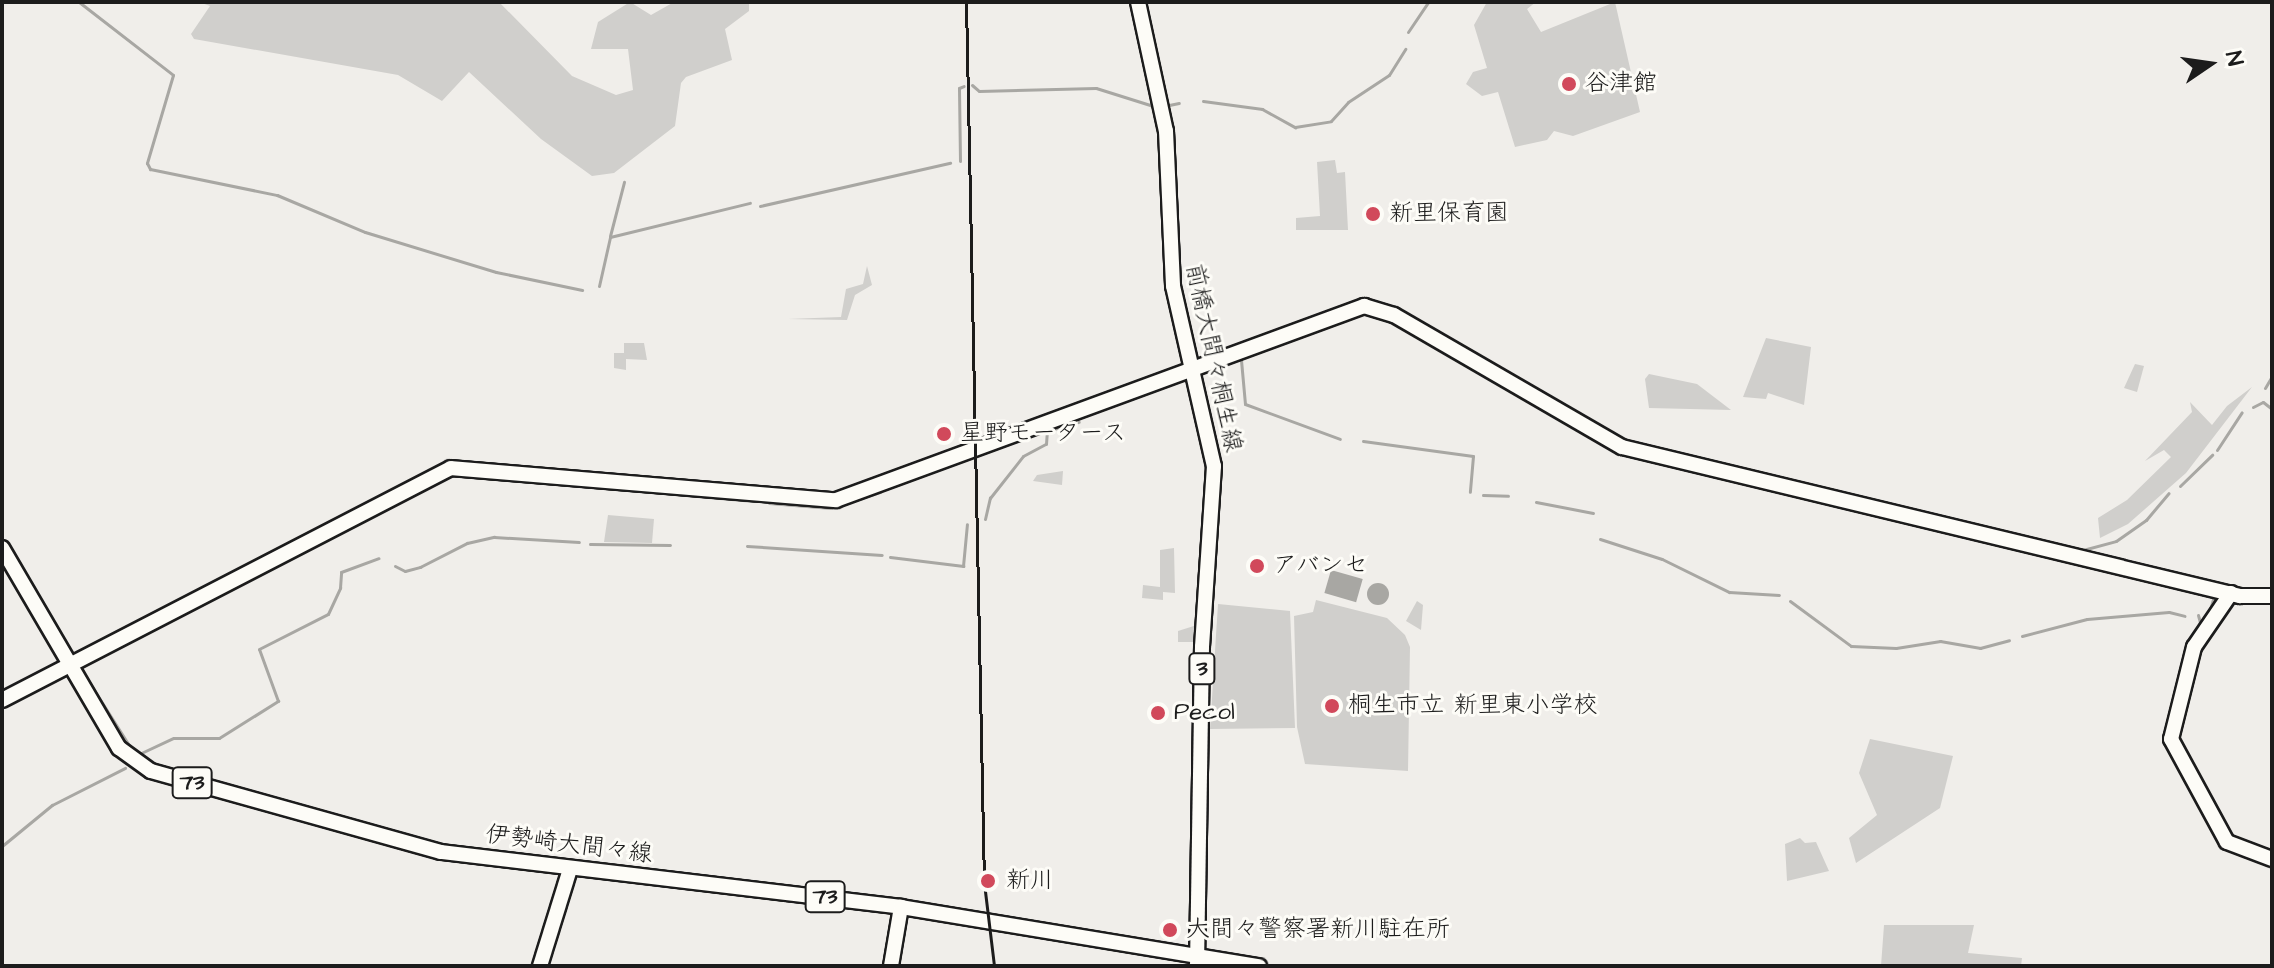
<!DOCTYPE html>
<html>
<head>
<meta charset="utf-8">
<style>
  body { margin:0 }
  #map { position:relative; width:2274px; height:968px; overflow:hidden; background:#f0eeea; font-family:"Architects Daughter","Klee One",sans-serif }
  div>[style] { position:absolute }
  .green>* { inset:0; background:#d0cfcc }
  .water>* { inset:0; background:#a8a7a3; transform-origin:0 0 }
  .round { border-radius:50% }
  .stream>* { height:3px; margin:-1.5px; padding:0 1.5px; transform-origin:1.5px; border-radius:1.5px; background:#a8a7a3 }
  .roads { filter:drop-shadow(2px 0 #1c1c1c) drop-shadow(-2px 0 #1c1c1c) drop-shadow(0 2px #1c1c1c) drop-shadow(0 -2px #1c1c1c) }
  .secondary>* { height:14px; margin:-7px; padding:0 7px; transform-origin:7px; border-radius:7px; background:#fdfcf7 }
  .primary>* { height:14px; margin:-7px; padding:0 7px; transform-origin:7px; border-radius:7px; background:#fdfcf7 }
  .rail>* { height:3px; margin:-1.5px; padding:0 1.5px; transform-origin:1.5px; border-radius:1.5px; background:#1c1c1c }
  .dots>* { width:22px; height:22px; translate:-50% -50%; box-sizing:border-box; border:4px solid #fdfcf7; border-radius:50% }
  span { translate:-50% -50%; white-space:nowrap; text-align:center; line-height:1.15; -webkit-text-stroke:6px #fdfcf7; paint-order:stroke }
  .shield-label span { padding:2px 6px; background:#fdfcf7; border:2px solid; border-radius:6px; -webkit-text-stroke-width:0 }
  .shield-label { font-size:22px; color:#1c1c1c; font-weight:700 }
  .poi-label { font-size:24px; color:#1c1c1c }
  .left { translate:0 -50%; text-align:left }
  .street-label { font-size:24px; color:#1c1c1c }
  .frame { position:absolute; inset:0; border:4px solid #1c1c1c; pointer-events:none }
  .north { position:absolute; left:2170px; top:24px; width:80px; height:80px; -webkit-text-stroke:6px #fdfcf7; paint-order:stroke; rotate:77deg; font-size:22px; font-weight:700; line-height:32px; text-align:center; color:#1c1c1c }
  .north::after { content:''; display:block; margin:auto; width:28px; height:36px; background:#1c1c1c; clip-path:polygon(50% 0,100% 100%,50% 72%,0 100%) }
</style>
</head>
<body>
<div id="map">
  <div class="green">
    <div style="clip-path:polygon(199px 2px,499px 2px,572px 76px,616px 95px,633px 90px,628px 49px,591px 49px,598px 22px,630px 2px,651px 15px,674px 2px,749px 2px,749px 11px,725px 29px,732px 60px,686px 77px,681px 83px,675px 126px,614px 173px,592px 176px,541px 139px,469px 72px,442px 101px,398px 75px,194px 39px,191px 34px,210px 6px)"></div>
    <div style="clip-path:polygon(1487px 2px,1536px 2px,1527px 9px,1541px 32px,1615px 2px,1640px 112px,1573px 136px,1554px 131px,1547px 140px,1515px 147px,1498px 92px,1482px 96px,1466px 84px,1473px 72px,1487px 68px,1474px 25px)"></div>
    <div style="clip-path:polygon(1335px 160px,1337px 173px,1345px 172px,1348px 230px,1296px 230px,1296px 218px,1320px 216px,1317px 162px)"></div>
    <div style="clip-path:polygon(867px 266px,872px 285px,855px 295px,847px 320px,788px 319px,841px 317px,846px 289px,863px 284px)"></div>
    <div style="clip-path:polygon(1766px 338px,1811px 347px,1804px 405px,1768px 393px,1766px 399px,1743px 397px)"></div>
    <div style="clip-path:polygon(624px 343px,644px 343px,647px 360px,626px 359px,626px 370px,614px 368px,614px 353px,624px 353px)"></div>
    <div style="clip-path:polygon(2135px 364px,2144px 366px,2137px 392px,2124px 388px)"></div>
    <div style="clip-path:polygon(1649px 374px,1697px 384px,1731px 410px,1649px 408px,1645px 379px)"></div>
    <div style="clip-path:polygon(2252px 387px,2186px 473px,2128px 524px,2100px 538px,2098px 518px,2127px 500px,2171px 457px,2164px 450px,2145px 461px,2192px 412px,2190px 402px,2212px 425px,2227px 406px)"></div>
    <div style="clip-path:polygon(1063px 471px,1062px 485px,1033px 481px,1037px 475px)"></div>
    <div style="clip-path:polygon(608px 515px,654px 519px,652px 543px,604px 542px)"></div>
    <div style="clip-path:polygon(1174px 548px,1175px 593px,1163px 592px,1163px 600px,1142px 598px,1143px 585px,1160px 587px,1160px 550px)"></div>
    <div style="clip-path:polygon(1316px 600px,1387px 618px,1405px 635px,1410px 647px,1408px 771px,1305px 764px,1297px 727px,1294px 616px,1313px 612px)"></div>
    <div style="clip-path:polygon(1417px 601px,1423px 605px,1421px 630px,1406px 621px)"></div>
    <div style="clip-path:polygon(1218px 604px,1290px 611px,1295px 728px,1210px 729px)"></div>
    <div style="clip-path:polygon(1197px 625px,1195px 642px,1178px 642px,1178px 631px)"></div>
    <div style="clip-path:polygon(1870px 739px,1953px 756px,1940px 808px,1856px 863px,1849px 838px,1877px 815px,1859px 773px)"></div>
    <div style="clip-path:polygon(1800px 838px,1805px 843px,1816px 842px,1829px 871px,1787px 881px,1785px 844px)"></div>
    <div style="clip-path:polygon(1884px 925px,1974px 925px,1968px 953px,2022px 958px,2021px 966px,1881px 966px)"></div>
  </div>
  <div class="water">
    <div style="left:1331px;top:570px;width:33px;height:24px;rotate:16deg"></div>
    <div class="round" style="left:1367px;top:583px;width:22px;height:22px"></div>
  </div>
  <div class="stream">
    <div style="left:79px;top:2px;width:119px;rotate:37.8deg"></div>
    <div style="left:173px;top:75px;width:92px;rotate:106.5deg"></div>
    <div style="left:147px;top:163px;width:7px;rotate:63deg"></div>
    <div style="left:150px;top:169px;width:130px;rotate:11.6deg"></div>
    <div style="left:277px;top:195px;width:95px;rotate:22.8deg"></div>
    <div style="left:365px;top:232px;width:137px;rotate:17deg"></div>
    <div style="left:496px;top:272px;width:88px;rotate:11.8deg"></div>
    <div style="left:1408px;top:32px;width:36px;rotate:-56deg"></div>
    <div style="left:972px;top:85px;width:9px;rotate:41deg"></div>
    <div style="left:979px;top:91px;width:117px;rotate:-1.5deg"></div>
    <div style="left:1096px;top:88px;width:60px;rotate:17.5deg"></div>
    <div style="left:1203px;top:101px;width:60px;rotate:7.7deg"></div>
    <div style="left:1262px;top:109px;width:38px;rotate:29deg"></div>
    <div style="left:1295px;top:127px;width:36px;rotate:-9deg"></div>
    <div style="left:1331px;top:121px;width:25px;rotate:-48deg"></div>
    <div style="left:1348px;top:102px;width:49px;rotate:-33.4deg"></div>
    <div style="left:1389px;top:75px;width:31px;rotate:-58deg"></div>
    <div style="left:1169px;top:105px;width:10px;rotate:-11deg"></div>
    <div style="left:960px;top:161px;width:73px;rotate:-90.8deg"></div>
    <div style="left:959px;top:88px;width:5px;rotate:-22deg"></div>
    <div style="left:760px;top:206px;width:195px;rotate:-12.8deg"></div>
    <div style="left:610px;top:236px;width:56px;rotate:-75.5deg"></div>
    <div style="left:599px;top:286px;width:50px;rotate:-77.3deg"></div>
    <div style="left:610px;top:237px;width:144px;rotate:-13.7deg"></div>
    <div style="left:1337px;top:308px;width:9px;rotate:-18deg"></div>
    <div style="left:1241px;top:360px;width:44px;rotate:84.8deg"></div>
    <div style="left:1245px;top:404px;width:101px;rotate:20.2deg"></div>
    <div style="left:2265px;top:388px;width:14px;rotate:-60deg"></div>
    <div style="left:2253px;top:407px;width:11px;rotate:-27deg"></div>
    <div style="left:2263px;top:402px;width:11px;rotate:38deg"></div>
    <div style="left:1363px;top:441px;width:111px;rotate:7.8deg"></div>
    <div style="left:1473px;top:456px;width:36px;rotate:95deg"></div>
    <div style="left:2217px;top:450px;width:45px;rotate:-56.7deg"></div>
    <div style="left:2180px;top:486px;width:45px;rotate:-44.1deg"></div>
    <div style="left:674px;top:494px;width:80px;rotate:5deg"></div>
    <div style="left:1483px;top:495px;width:25px;rotate:2deg"></div>
    <div style="left:1536px;top:502px;width:58px;rotate:10.9deg"></div>
    <div style="left:769px;top:503px;width:62px;rotate:4.6deg"></div>
    <div style="left:831px;top:508px;width:52px;rotate:-18.1deg"></div>
    <div style="left:985px;top:519px;width:22px;rotate:-77deg"></div>
    <div style="left:990px;top:498px;width:53px;rotate:-51.8deg"></div>
    <div style="left:1023px;top:456px;width:26px;rotate:-28deg"></div>
    <div style="left:1046px;top:444px;width:13px;rotate:-86deg"></div>
    <div style="left:1047px;top:431px;width:33px;rotate:-16deg"></div>
    <div style="left:1600px;top:539px;width:65px;rotate:17.9deg"></div>
    <div style="left:1662px;top:559px;width:75px;rotate:26.2deg"></div>
    <div style="left:1729px;top:592px;width:50px;rotate:3.4deg"></div>
    <div style="left:590px;top:544px;width:80px;rotate:0.7deg"></div>
    <div style="left:747px;top:546px;width:135px;rotate:3.8deg"></div>
    <div style="left:2079px;top:551px;width:38px;rotate:-15deg"></div>
    <div style="left:2116px;top:541px;width:37px;rotate:-35deg"></div>
    <div style="left:2146px;top:520px;width:35px;rotate:-50deg"></div>
    <div style="left:890px;top:557px;width:74px;rotate:7deg"></div>
    <div style="left:963px;top:566px;width:42px;rotate:-84.6deg"></div>
    <div style="left:395px;top:566px;width:11px;rotate:27deg"></div>
    <div style="left:405px;top:571px;width:16px;rotate:-15deg"></div>
    <div style="left:420px;top:567px;width:53px;rotate:-27.1deg"></div>
    <div style="left:467px;top:543px;width:28px;rotate:-13deg"></div>
    <div style="left:494px;top:537px;width:85px;rotate:3.4deg"></div>
    <div style="left:1790px;top:601px;width:76px;rotate:36.4deg"></div>
    <div style="left:1851px;top:646px;width:45px;rotate:2.5deg"></div>
    <div style="left:1896px;top:648px;width:45px;rotate:-9deg"></div>
    <div style="left:1940px;top:641px;width:41px;rotate:9.9deg"></div>
    <div style="left:1980px;top:648px;width:30px;rotate:-15deg"></div>
    <div style="left:2209px;top:613px;width:15px;rotate:-74deg"></div>
    <div style="left:2198px;top:615px;width:11px;rotate:75deg"></div>
    <div style="left:2022px;top:636px;width:67px;rotate:-14.7deg"></div>
    <div style="left:2087px;top:619px;width:82px;rotate:-4.9deg"></div>
    <div style="left:2169px;top:612px;width:16px;rotate:14deg"></div>
    <div style="left:82px;top:671px;width:90px;rotate:57.7deg"></div>
    <div style="left:139px;top:754px;width:38px;rotate:-25deg"></div>
    <div style="left:174px;top:738px;width:45px"></div>
    <div style="left:219px;top:738px;width:70px;rotate:-32.1deg"></div>
    <div style="left:278px;top:701px;width:55px;rotate:-110.1deg"></div>
    <div style="left:259px;top:649px;width:77px;rotate:-26.9deg"></div>
    <div style="left:328px;top:614px;width:29px;rotate:-65deg"></div>
    <div style="left:340px;top:588px;width:16px;rotate:-86deg"></div>
    <div style="left:341px;top:572px;width:40px;rotate:-20.2deg"></div>
    <div style="left:2px;top:846px;width:65px;rotate:-39.4deg"></div>
    <div style="left:52px;top:805px;width:82px;rotate:-26.9deg"></div>
  </div>
  <div class="roads">
    <div class="secondary">
      <div style="left:2231px;top:593px;width:65px;rotate:124.4deg"></div>
      <div style="left:2194px;top:647px;width:95px;rotate:104deg"></div>
      <div style="left:2171px;top:739px;width:117px;rotate:61.5deg"></div>
      <div style="left:2227px;top:842px;width:48px;rotate:20.7deg"></div>
      <div style="left:2px;top:700px;width:505px;rotate:-27.33deg"></div>
      <div style="left:451px;top:468px;width:386px;rotate:4.8deg"></div>
      <div style="left:836px;top:500px;width:563px;rotate:-20.17deg"></div>
      <div style="left:1364px;top:306px;width:31px;rotate:17deg"></div>
      <div style="left:1394px;top:315px;width:263px;rotate:30.1deg"></div>
      <div style="left:1622px;top:447px;width:636px;rotate:13.56deg"></div>
      <div style="left:2240px;top:596px;width:32px"></div>
      <div style="left:540px;top:966px;width:102px;rotate:-72.8deg"></div>
      <div style="left:891px;top:966px;width:60px;rotate:-80.4deg"></div>
    </div>
    <div class="primary">
      <div style="left:1138px;top:2px;width:132px;rotate:77.8deg"></div>
      <div style="left:1166px;top:131px;width:155px;rotate:87.4deg"></div>
      <div style="left:1173px;top:286px;width:185px;rotate:77.2deg"></div>
      <div style="left:1214px;top:466px;width:181px;rotate:93.8deg"></div>
      <div style="left:1202px;top:647px;width:318px;rotate:90.9deg"></div>
      <div style="left:2px;top:548px;width:232px;rotate:59.7deg"></div>
      <div style="left:119px;top:748px;width:39px;rotate:36deg"></div>
      <div style="left:151px;top:771px;width:301px;rotate:15.6deg"></div>
      <div style="left:441px;top:852px;width:463px;rotate:6.8deg"></div>
      <div style="left:901px;top:907px;width:363px;rotate:9.4deg"></div>
    </div>
  </div>
  <div class="rail">
    <div style="left:966px;top:2px;width:881px;rotate:88.83deg"></div>
    <div style="left:984px;top:883px;width:84px;rotate:83.1deg"></div>
  </div>
  <div class="dots">
    <div style="left:1569px;top:84px;background:#d1495b"></div>
    <div style="left:1373px;top:214px;background:#d1495b"></div>
    <div style="left:944px;top:434px;background:#d1495b"></div>
    <div style="left:1257px;top:566px;background:#d1495b"></div>
    <div style="left:1332px;top:706px;background:#d1495b"></div>
    <div style="left:1158px;top:713px;background:#d1495b"></div>
    <div style="left:988px;top:881px;background:#d1495b"></div>
    <div style="left:1170px;top:930px;background:#d1495b"></div>
  </div>
  <div class="shield-label">
    <span style="left:1202px;top:669px">3</span>
    <span style="left:192px;top:783px">73</span>
    <span style="left:825px;top:897px">73</span>
  </div>
  <div class="poi-label">
    <span class="left" style="left:1585px;top:84px">谷津館</span>
    <span class="left" style="left:1389px;top:214px">新里保育園</span>
    <span class="left" style="left:960px;top:434px">星野モータース</span>
    <span class="left" style="left:1273px;top:566px">アバンセ</span>
    <span class="left" style="left:1348px;top:706px">桐生市立 新里東小学校</span>
    <span class="left" style="left:1174px;top:713px">Pecol</span>
    <span class="left" style="left:1006px;top:881px">新川</span>
    <span class="left" style="left:1186px;top:930px">大間々警察署新川駐在所</span>
  </div>
  <div class="street-label">
    <span style="left:1213px;top:358px;rotate:78deg">前橋大間々桐生線</span>
    <span style="left:569px;top:845px;rotate:7deg">伊勢崎大間々線</span>
  </div>
  <div class="frame"></div>
  <div class="north">N</div>
</div>
</body>
</html>
